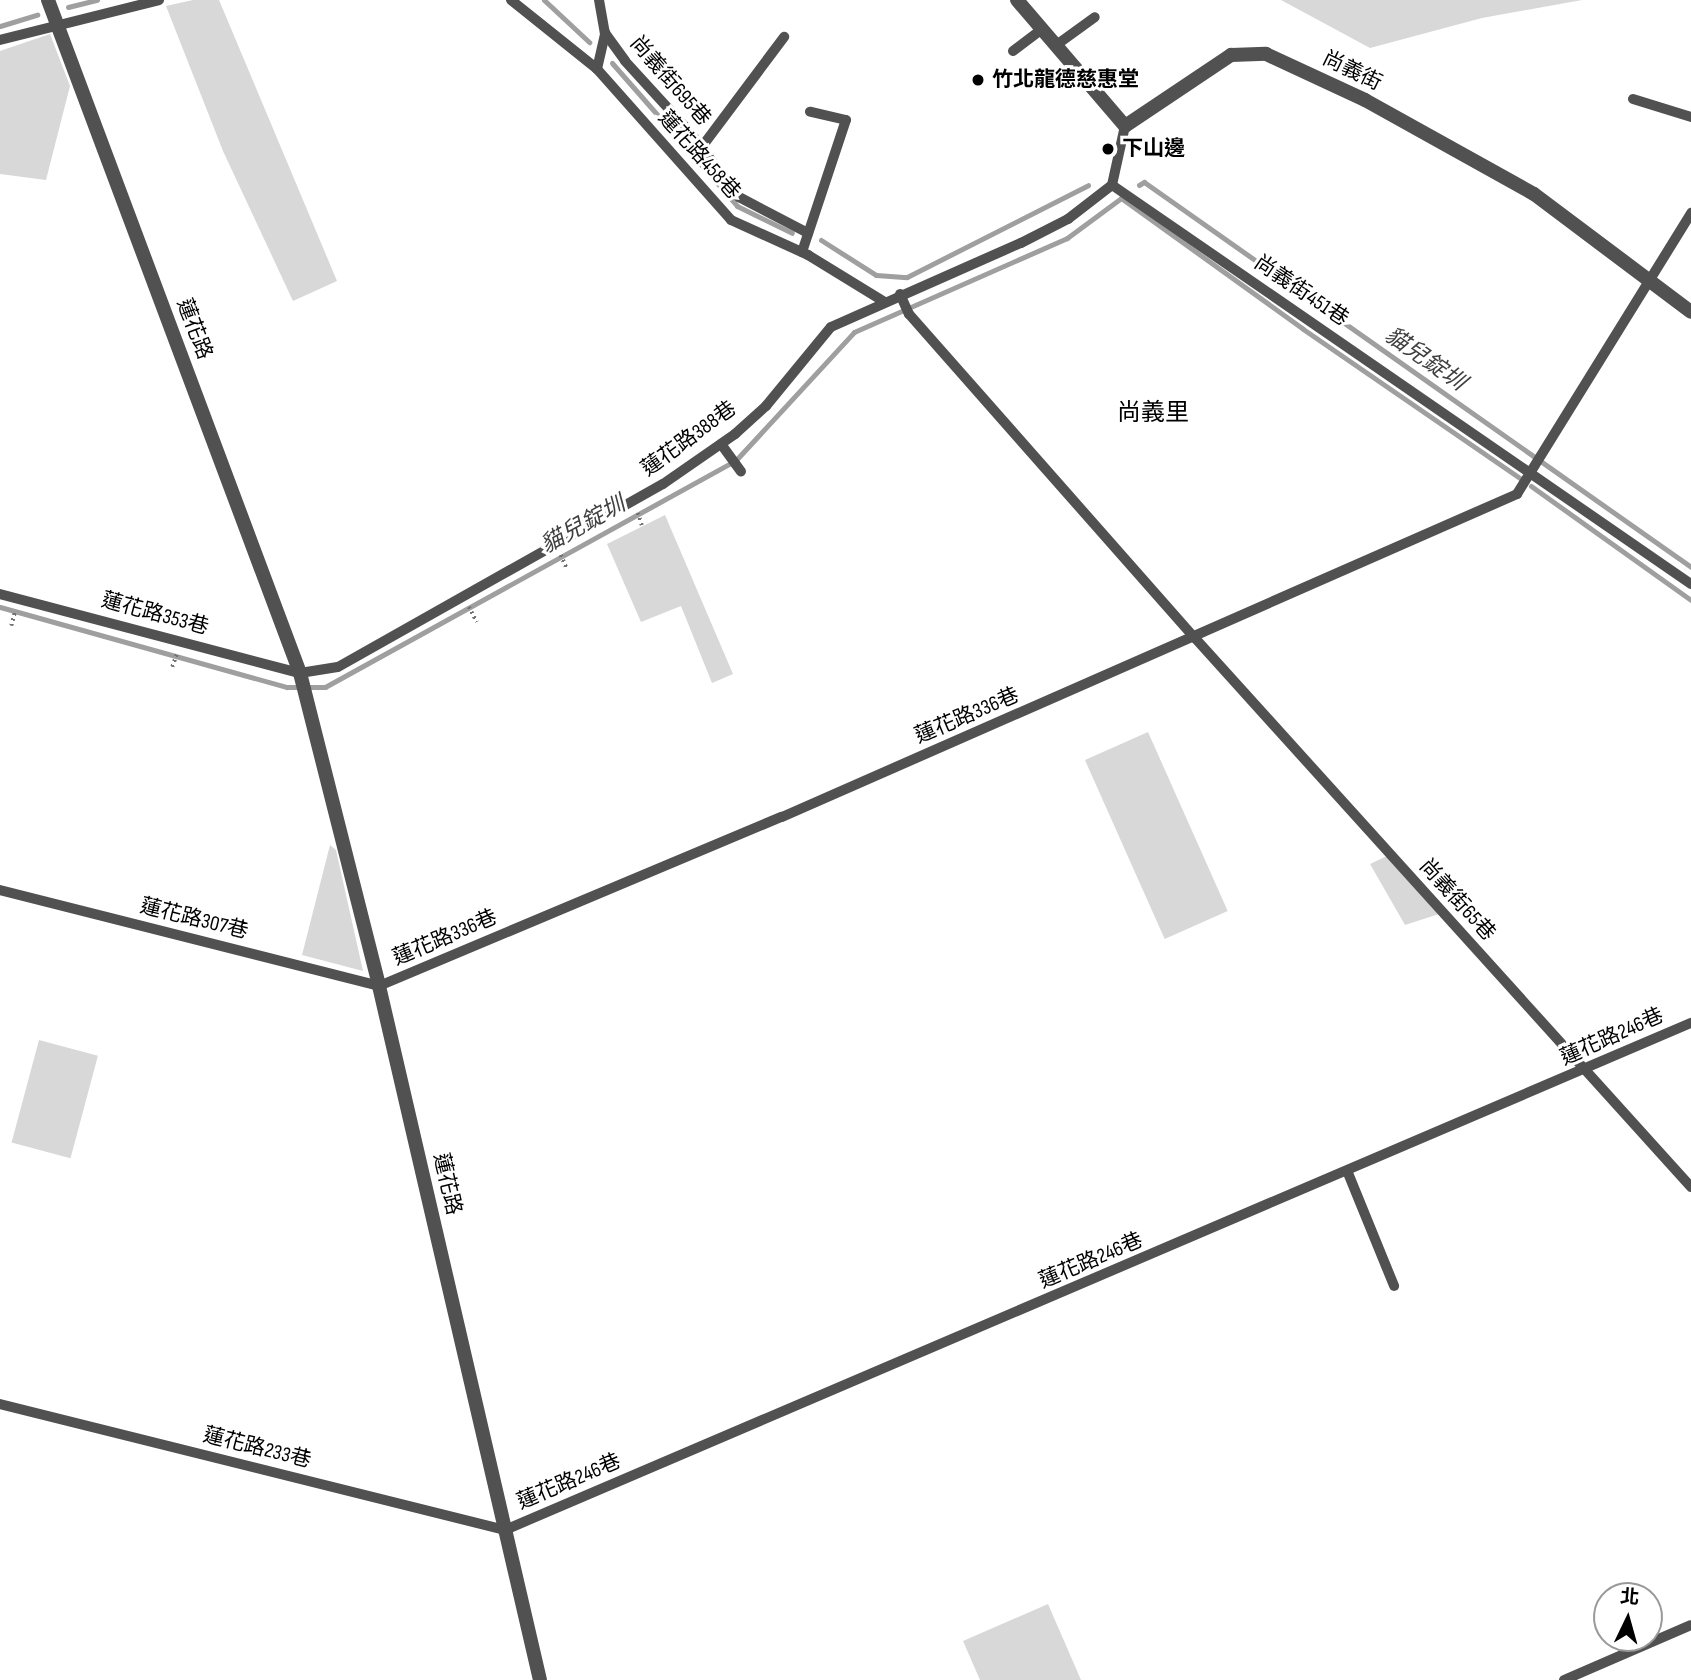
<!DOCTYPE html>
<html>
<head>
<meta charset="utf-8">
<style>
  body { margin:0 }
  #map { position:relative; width:1691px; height:1680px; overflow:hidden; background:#fff; font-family:"Sofia Sans Condensed","Noto Sans TC",sans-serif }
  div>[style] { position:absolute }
  .green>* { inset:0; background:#d8d8d8; transform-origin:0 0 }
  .stream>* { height:5px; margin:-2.5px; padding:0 2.5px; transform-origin:2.5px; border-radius:2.5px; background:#9f9f9f }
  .path>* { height:3.5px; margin-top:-1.75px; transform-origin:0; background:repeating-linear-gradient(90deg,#737373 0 2px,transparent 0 5.5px) }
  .service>* { height:10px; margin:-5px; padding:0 5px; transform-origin:5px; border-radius:5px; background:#515151 }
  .minor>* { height:14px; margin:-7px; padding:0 7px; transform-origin:7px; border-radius:7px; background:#515151 }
  .tertiary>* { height:14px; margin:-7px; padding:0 7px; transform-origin:7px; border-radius:7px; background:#515151 }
  .dots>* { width:19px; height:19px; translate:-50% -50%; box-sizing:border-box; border:4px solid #fff; border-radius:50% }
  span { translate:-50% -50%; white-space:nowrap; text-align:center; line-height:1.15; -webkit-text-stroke:6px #fff; paint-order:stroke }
  .street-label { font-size:21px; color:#000 }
  .poi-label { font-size:21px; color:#000; font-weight:700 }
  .left { translate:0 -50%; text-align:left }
  .water-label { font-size:23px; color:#404040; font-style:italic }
  .quarter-label { font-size:24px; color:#000 }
  .north { position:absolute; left:1593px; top:1582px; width:70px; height:70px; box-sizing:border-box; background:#fff; border:2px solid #999; border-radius:50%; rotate:5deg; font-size:19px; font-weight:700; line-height:28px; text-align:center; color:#000 }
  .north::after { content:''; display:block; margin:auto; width:24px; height:32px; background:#000; clip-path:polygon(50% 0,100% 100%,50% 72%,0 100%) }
</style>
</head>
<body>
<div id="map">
  <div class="green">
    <div style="clip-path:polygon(193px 0,219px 0,337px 281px,293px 301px,223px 151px,166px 6px)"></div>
    <div style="clip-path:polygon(1281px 0,1582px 0,1482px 18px,1370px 48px)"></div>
    <div style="clip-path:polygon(50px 34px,70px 86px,46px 180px,0 174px,0 51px)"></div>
    <div style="clip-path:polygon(665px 515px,733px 674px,712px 683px,681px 606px,641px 622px,607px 544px)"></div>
    <div style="left:1148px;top:732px;width:196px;height:69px;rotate:66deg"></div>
    <div style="clip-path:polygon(330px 845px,336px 850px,363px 971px,302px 955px)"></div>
    <div style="clip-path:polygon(1387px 856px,1439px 914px,1405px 925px,1370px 864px)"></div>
    <div style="left:39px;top:1040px;width:61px;height:106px;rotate:15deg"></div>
    <div style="clip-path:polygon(1048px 1604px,1081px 1680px,980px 1680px,963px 1641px)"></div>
  </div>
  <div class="stream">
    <div style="left:544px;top:0;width:62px;rotate:43deg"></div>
    <div style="left:68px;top:7px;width:30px;rotate:-14deg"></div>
    <div style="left:0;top:26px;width:39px;rotate:-17deg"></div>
    <div style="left:612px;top:63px;width:190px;rotate:48.8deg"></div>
    <div style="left:737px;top:206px;width:61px;rotate:26.1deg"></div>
    <div style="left:1139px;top:185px;width:6px;rotate:-31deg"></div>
    <div style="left:1144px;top:182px;width:669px;rotate:35.14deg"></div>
    <div style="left:821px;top:240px;width:65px;rotate:32.5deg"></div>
    <div style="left:876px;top:275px;width:31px;rotate:4deg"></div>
    <div style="left:907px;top:277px;width:203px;rotate:-26.9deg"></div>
    <div style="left:1531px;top:486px;width:196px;rotate:35.5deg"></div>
    <div style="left:0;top:607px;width:298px;rotate:15.6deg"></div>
    <div style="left:287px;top:687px;width:38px"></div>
    <div style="left:325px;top:687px;width:470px;rotate:-28.9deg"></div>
    <div style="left:736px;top:460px;width:174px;rotate:-47.3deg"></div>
    <div style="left:854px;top:332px;width:233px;rotate:-23.8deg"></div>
    <div style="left:1067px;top:238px;width:67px;rotate:-36.5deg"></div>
    <div style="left:1121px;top:198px;width:224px;rotate:35.7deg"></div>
    <div style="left:1303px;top:329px;width:263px;rotate:34.5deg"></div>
  </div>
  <div class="path">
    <div style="left:638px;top:513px;width:13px;rotate:72deg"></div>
    <div style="left:561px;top:555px;width:15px;rotate:67deg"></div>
    <div style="left:469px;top:607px;width:17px;rotate:62deg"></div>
    <div style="left:11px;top:626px;width:16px;rotate:-75deg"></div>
    <div style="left:172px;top:667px;width:15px;rotate:-70deg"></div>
  </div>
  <div class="service">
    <div style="left:511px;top:0;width:110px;rotate:38.7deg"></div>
    <div style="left:597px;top:69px;width:202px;rotate:48.4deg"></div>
    <div style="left:731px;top:220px;width:85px;rotate:24.4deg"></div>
    <div style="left:808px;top:255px;width:88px;rotate:31.5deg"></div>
    <div style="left:599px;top:0;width:34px;rotate:80deg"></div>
    <div style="left:605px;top:33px;width:34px;rotate:54deg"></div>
    <div style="left:625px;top:61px;width:95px;rotate:47.6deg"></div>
    <div style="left:689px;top:131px;width:83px;rotate:52.9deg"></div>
    <div style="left:739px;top:197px;width:78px;rotate:27.6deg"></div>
    <div style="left:0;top:40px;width:164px;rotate:-14.1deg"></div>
    <div style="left:1055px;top:46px;width:49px;rotate:-35.9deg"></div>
    <div style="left:1013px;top:51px;width:34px;rotate:-37deg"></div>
    <div style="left:597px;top:69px;width:37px;rotate:-77deg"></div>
    <div style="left:1633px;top:99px;width:61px;rotate:17.2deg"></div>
    <div style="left:701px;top:148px;width:139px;rotate:-53.2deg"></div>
    <div style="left:1112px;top:185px;width:703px;rotate:34.57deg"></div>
    <div style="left:1112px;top:185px;width:60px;rotate:-77.6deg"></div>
    <div style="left:802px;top:252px;width:139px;rotate:-71.6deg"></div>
    <div style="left:846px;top:120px;width:37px;rotate:-167deg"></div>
    <div style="left:900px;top:294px;width:22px;rotate:66deg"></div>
    <div style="left:909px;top:314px;width:432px;rotate:48.6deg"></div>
    <div style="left:1195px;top:638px;width:740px;rotate:47.9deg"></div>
    <div style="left:721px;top:444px;width:34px;rotate:54deg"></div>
    <div style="left:0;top:594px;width:310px;rotate:14.8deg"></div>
    <div style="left:300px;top:673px;width:38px;rotate:-9deg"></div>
    <div style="left:338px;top:667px;width:373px;rotate:-29.4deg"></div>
    <div style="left:663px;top:484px;width:88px;rotate:-34.8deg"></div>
    <div style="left:735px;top:434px;width:42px;rotate:-42.1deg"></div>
    <div style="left:766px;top:406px;width:102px;rotate:-50.6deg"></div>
    <div style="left:831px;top:327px;width:208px;rotate:-23.9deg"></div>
    <div style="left:1021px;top:243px;width:53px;rotate:-27.1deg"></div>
    <div style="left:1068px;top:219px;width:56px;rotate:-37.7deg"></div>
    <div style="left:0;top:890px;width:391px;rotate:14.2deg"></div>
    <div style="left:379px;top:986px;width:437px;rotate:-22.8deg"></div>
    <div style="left:782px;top:817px;width:803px;rotate:-23.72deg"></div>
    <div style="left:1517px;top:494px;width:331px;rotate:-58.2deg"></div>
    <div style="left:1348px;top:1173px;width:122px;rotate:67.8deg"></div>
    <div style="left:0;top:1404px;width:520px;rotate:14.01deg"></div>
    <div style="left:505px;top:1530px;width:1290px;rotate:-23.15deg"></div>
    <div style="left:1564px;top:1680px;width:138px;rotate:-23.4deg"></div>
  </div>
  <div class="minor">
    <div style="left:1017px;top:0;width:166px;rotate:49.4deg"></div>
    <div style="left:1125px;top:126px;width:128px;rotate:-33.8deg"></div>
    <div style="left:1231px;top:55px;width:35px;rotate:-2deg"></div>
    <div style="left:1266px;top:54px;width:109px;rotate:24.9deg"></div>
    <div style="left:1365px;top:100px;width:193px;rotate:29.1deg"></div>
    <div style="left:1534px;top:194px;width:196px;rotate:36.9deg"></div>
  </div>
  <div class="tertiary">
    <div style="left:48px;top:0;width:719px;rotate:69.47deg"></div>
    <div style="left:300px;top:673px;width:323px;rotate:75.8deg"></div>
    <div style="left:379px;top:986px;width:712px;rotate:76.94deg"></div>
  </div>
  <div class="dots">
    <div style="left:978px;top:80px;background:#000"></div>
    <div style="left:1108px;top:149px;background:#000"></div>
  </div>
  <div class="street-label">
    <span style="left:1352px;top:71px;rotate:26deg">尚義街</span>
    <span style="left:670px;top:81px;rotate:49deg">尚義街695巷</span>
    <span style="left:699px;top:155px;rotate:48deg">蓮花路458巷</span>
    <span style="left:1301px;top:291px;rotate:34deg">尚義街451巷</span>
    <span style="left:194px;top:329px;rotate:69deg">蓮花路</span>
    <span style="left:689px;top:439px;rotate:-36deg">蓮花路388巷</span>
    <span style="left:155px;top:614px;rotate:15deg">蓮花路353巷</span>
    <span style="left:967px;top:716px;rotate:-23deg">蓮花路336巷</span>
    <span style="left:1457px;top:900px;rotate:48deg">尚義街65巷</span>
    <span style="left:194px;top:919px;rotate:14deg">蓮花路307巷</span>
    <span style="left:445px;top:938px;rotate:-23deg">蓮花路336巷</span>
    <span style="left:1612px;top:1037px;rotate:-24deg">蓮花路246巷</span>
    <span style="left:447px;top:1184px;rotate:77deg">蓮花路</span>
    <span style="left:1091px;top:1261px;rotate:-23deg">蓮花路246巷</span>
    <span style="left:257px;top:1448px;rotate:14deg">蓮花路233巷</span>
    <span style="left:569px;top:1482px;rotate:-23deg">蓮花路246巷</span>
  </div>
  <div class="poi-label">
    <span class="left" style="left:992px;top:80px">竹北龍德慈惠堂</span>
    <span class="left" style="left:1122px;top:149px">下山邊</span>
  </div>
  <div class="water-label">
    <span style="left:1425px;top:359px;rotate:35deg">貓兒錠圳</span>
    <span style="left:583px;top:525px;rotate:-29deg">貓兒錠圳</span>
  </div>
  <div class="quarter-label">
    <span style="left:1153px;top:413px">尚義里</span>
  </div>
  <div class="north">北</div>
</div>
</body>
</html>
